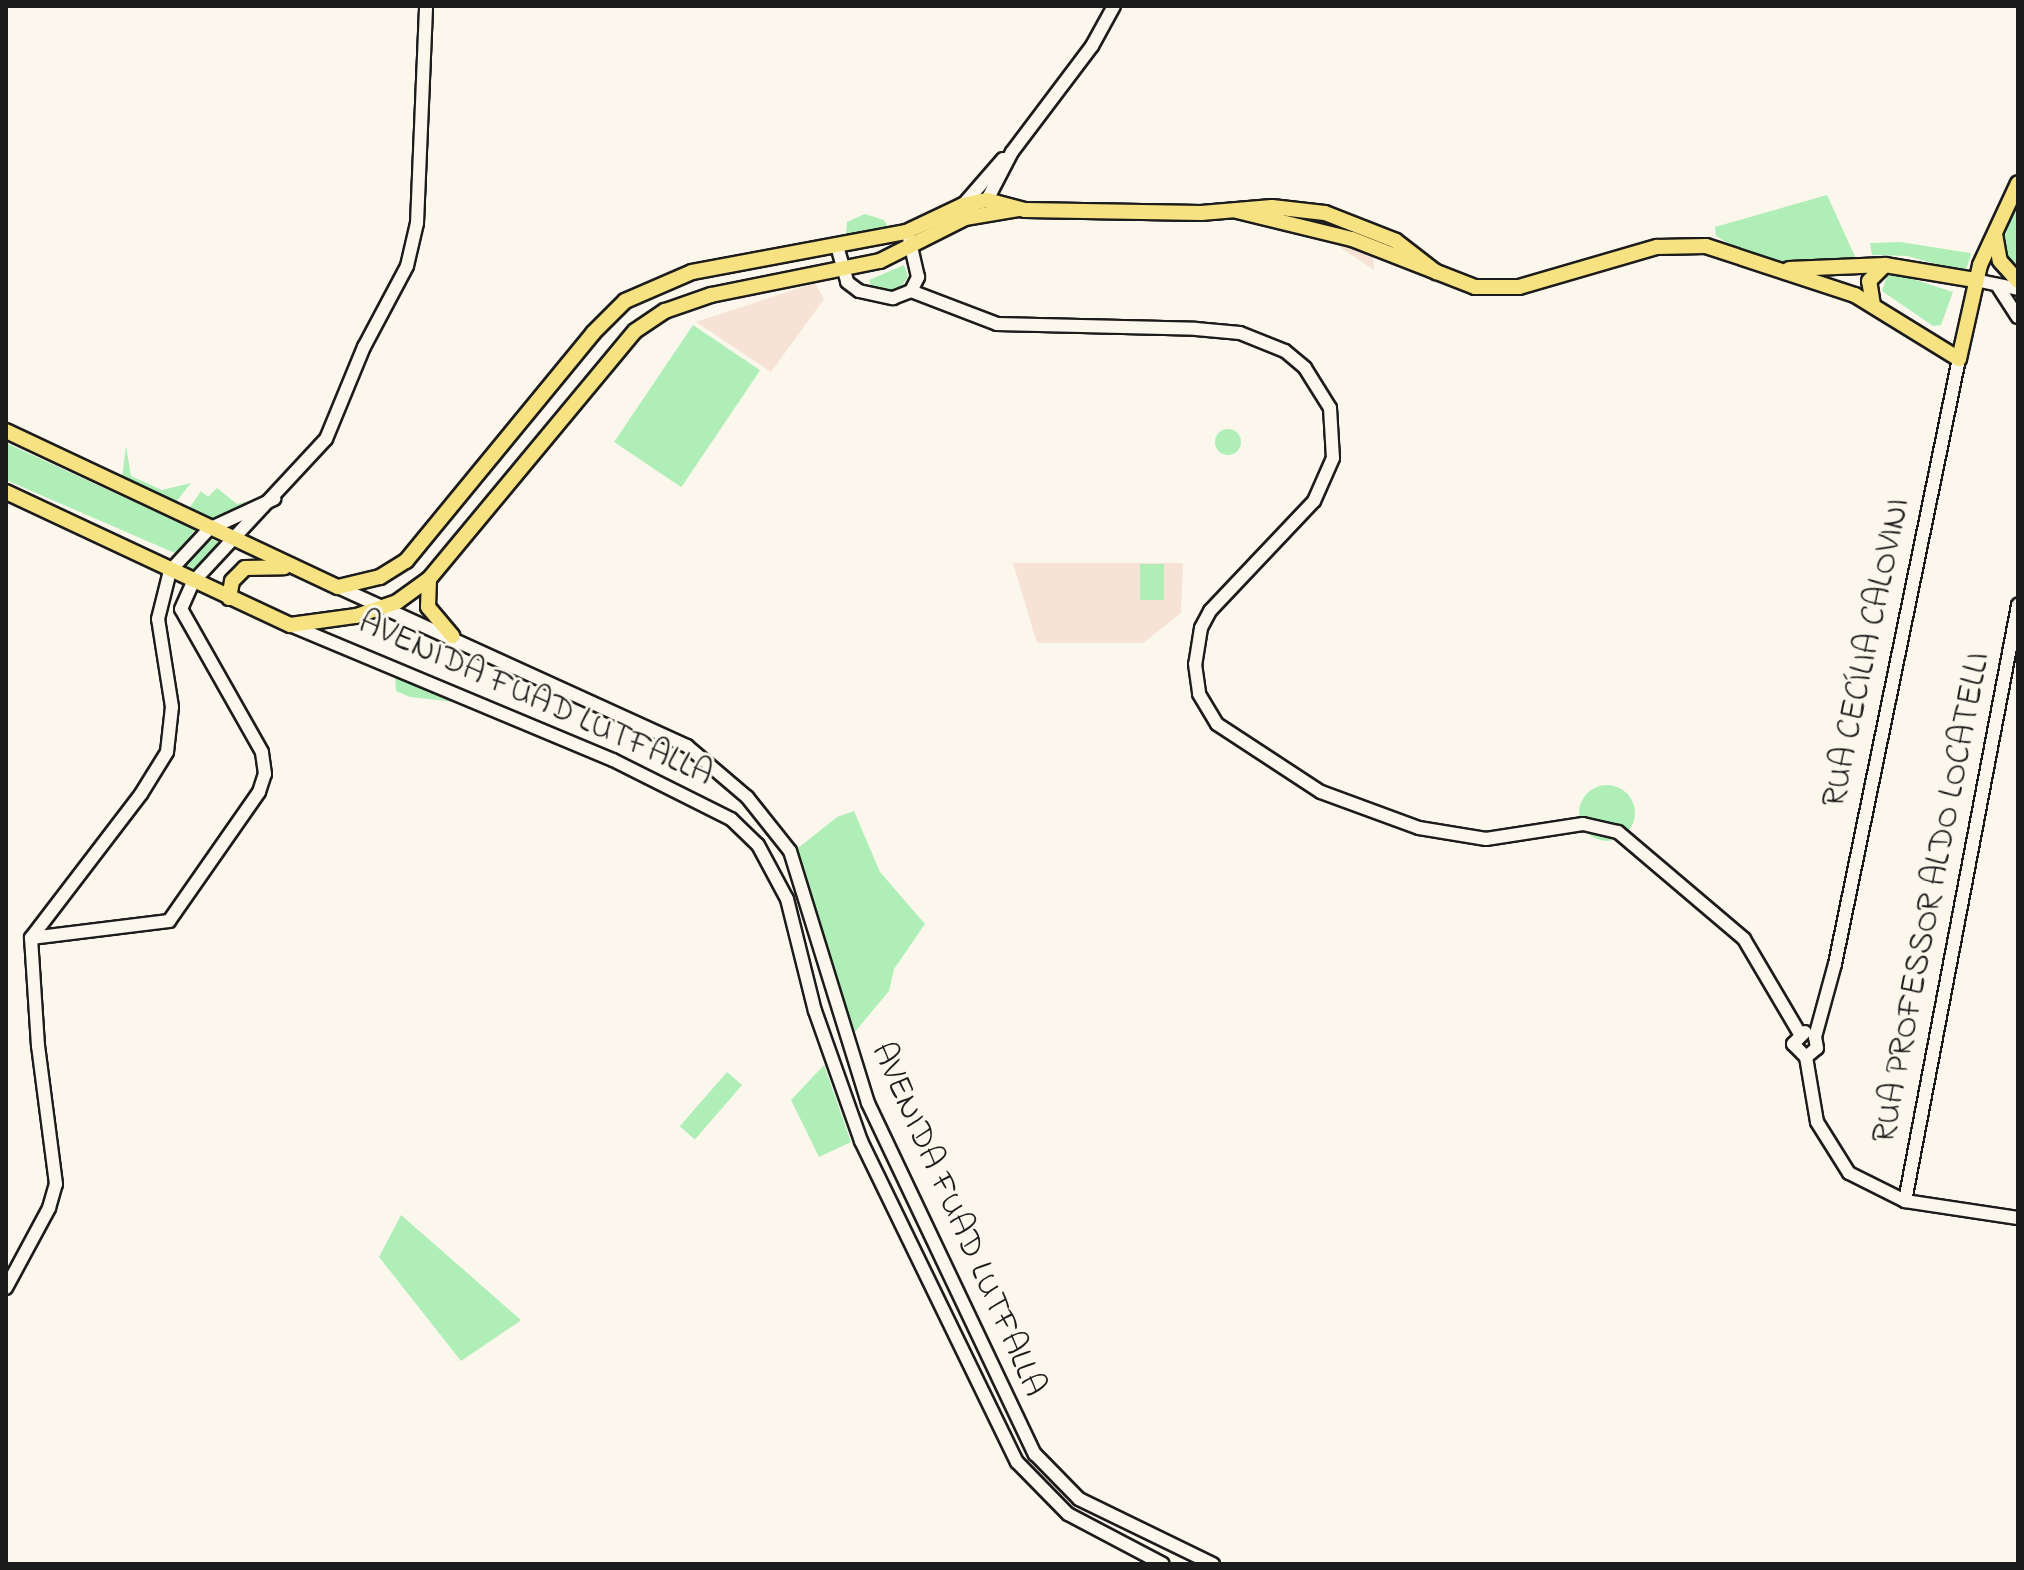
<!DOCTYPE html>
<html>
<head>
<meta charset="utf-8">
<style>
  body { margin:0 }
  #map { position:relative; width:2024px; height:1570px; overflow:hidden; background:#fbf7ec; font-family:"Indie Flower",sans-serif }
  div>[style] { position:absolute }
  .built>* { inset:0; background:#f6e3d5 }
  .green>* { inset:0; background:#afefb7; transform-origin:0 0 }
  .round { border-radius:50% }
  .roads { filter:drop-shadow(2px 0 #1c1c1c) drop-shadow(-2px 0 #1c1c1c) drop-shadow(0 2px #1c1c1c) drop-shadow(0 -2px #1c1c1c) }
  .secondary>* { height:12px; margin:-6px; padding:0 6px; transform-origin:6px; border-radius:6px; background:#fbf7ec }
  .primary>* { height:14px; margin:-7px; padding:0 7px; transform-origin:7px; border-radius:7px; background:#f7e281 }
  span { translate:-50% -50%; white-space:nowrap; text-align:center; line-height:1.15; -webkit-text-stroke:6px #fbf7ec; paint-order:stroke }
  .street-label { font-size:34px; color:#1c1c1c }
  .frame { position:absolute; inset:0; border:8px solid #1c1c1c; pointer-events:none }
</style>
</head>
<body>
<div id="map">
  <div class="built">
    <div style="clip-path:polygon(1334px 242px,1373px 254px,1374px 270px,1341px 248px)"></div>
    <div style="clip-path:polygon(815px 283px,824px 299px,771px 372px,696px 322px)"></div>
    <div style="clip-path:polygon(1013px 563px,1183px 563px,1181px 613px,1143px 643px,1037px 643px)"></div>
  </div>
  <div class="green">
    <div style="clip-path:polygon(1827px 195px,1858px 263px,1786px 265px,1746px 254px,1716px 236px,1715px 227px)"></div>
    <div style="clip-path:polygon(2018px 202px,2018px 276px,2010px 271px,2001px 246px)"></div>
    <div style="clip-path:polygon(865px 214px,884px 220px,889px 229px,846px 235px,847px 222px)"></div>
    <div style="clip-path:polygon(1900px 242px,1970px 253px,1971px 255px,1965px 272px,1907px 256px,1872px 255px,1870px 243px)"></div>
    <div style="clip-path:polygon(904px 265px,908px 276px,902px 286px,893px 292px,871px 287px,869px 280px)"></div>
    <div style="clip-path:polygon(1897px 274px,1953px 292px,1941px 325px,1933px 326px,1882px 291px,1887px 276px)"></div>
    <div style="left:693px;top:325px;width:81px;height:141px;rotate:34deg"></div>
    <div class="round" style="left:1215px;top:429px;width:26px;height:26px"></div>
    <div style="clip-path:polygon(6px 443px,195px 530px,177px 554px,6px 480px)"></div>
    <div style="clip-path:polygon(126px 446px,131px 476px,162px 490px,191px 483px,176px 502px,122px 477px)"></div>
    <div style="clip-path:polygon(217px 488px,237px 504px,269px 496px,220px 522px,190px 507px,201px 491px,208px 497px)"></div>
    <div style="clip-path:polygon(208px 537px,224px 545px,197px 577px,184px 569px)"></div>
    <div style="left:1140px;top:564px;width:24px;height:36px"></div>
    <div style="clip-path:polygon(395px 675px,463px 703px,410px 697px,396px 691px)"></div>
    <div class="round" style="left:1579px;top:785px;width:56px;height:56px"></div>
    <div style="clip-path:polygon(854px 811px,880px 872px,925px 924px,894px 969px,889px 991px,854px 1033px,797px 849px,837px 817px)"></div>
    <div style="clip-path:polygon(824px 1065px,851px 1142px,819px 1157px,791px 1100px)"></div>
    <div style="left:727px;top:1072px;width:20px;height:72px;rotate:41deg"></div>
    <div style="clip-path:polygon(401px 1215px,521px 1320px,520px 1321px,461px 1361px,379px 1257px)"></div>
  </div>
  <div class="roads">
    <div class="secondary">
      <div style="left:987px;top:200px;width:54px;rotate:-62.5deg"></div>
      <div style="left:1012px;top:152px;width:133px;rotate:-53deg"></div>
      <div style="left:1092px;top:46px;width:46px;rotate:-61.2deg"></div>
      <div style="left:963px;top:205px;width:61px;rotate:-49deg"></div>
      <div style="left:837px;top:246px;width:37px;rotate:74deg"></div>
      <div style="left:847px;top:282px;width:15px;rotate:37deg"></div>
      <div style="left:859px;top:291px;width:35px;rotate:12deg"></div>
      <div style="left:893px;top:298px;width:19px;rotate:-21deg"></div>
      <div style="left:911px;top:291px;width:16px;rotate:-63deg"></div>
      <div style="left:918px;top:277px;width:40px;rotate:-103deg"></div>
      <div style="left:1975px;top:280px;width:44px;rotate:11.8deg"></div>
      <div style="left:1997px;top:285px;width:38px;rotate:57deg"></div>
      <div style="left:911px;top:291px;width:92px;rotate:21deg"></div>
      <div style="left:997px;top:324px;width:199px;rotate:1.4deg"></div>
      <div style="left:1196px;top:329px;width:44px;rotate:5.2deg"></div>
      <div style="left:1240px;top:333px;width:48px;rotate:21.8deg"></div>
      <div style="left:1285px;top:351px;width:26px;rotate:40deg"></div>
      <div style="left:1305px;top:368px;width:47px;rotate:58deg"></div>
      <div style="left:1330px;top:408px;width:50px;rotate:86.6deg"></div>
      <div style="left:1333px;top:458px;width:47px;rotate:113.8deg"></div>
      <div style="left:1314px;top:501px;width:151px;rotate:133.4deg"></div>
      <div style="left:1210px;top:611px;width:19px;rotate:118deg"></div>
      <div style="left:1201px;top:628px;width:36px;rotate:99deg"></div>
      <div style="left:1195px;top:664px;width:30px;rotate:82deg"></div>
      <div style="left:1199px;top:694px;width:35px;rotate:59deg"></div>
      <div style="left:1217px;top:724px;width:124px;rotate:33.2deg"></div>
      <div style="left:1321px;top:792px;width:104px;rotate:20.2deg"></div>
      <div style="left:1419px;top:828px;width:68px;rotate:9.3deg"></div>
      <div style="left:1486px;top:839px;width:98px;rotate:-8.8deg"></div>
      <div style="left:1583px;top:824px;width:36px;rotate:13deg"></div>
      <div style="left:1618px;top:832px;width:165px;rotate:40.3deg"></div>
      <div style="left:1744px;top:939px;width:110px;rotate:59.5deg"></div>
      <div style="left:338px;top:587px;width:384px;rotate:24.5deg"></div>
      <div style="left:687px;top:746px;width:79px;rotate:40.4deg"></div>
      <div style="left:747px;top:797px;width:69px;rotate:51.5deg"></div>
      <div style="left:790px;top:851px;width:264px;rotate:72.8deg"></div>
      <div style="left:868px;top:1103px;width:389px;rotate:64.6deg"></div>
      <div style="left:1035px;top:1454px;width:63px;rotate:45.6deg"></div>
      <div style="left:1079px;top:1499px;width:149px;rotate:25.9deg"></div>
      <div style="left:181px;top:609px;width:30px;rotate:-66deg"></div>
      <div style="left:193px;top:582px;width:195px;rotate:-47.1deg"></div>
      <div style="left:326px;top:439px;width:100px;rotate:-67.6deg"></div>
      <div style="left:364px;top:347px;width:92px;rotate:-62deg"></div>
      <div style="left:407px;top:266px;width:44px;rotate:-76.9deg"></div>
      <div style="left:417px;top:223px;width:217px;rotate:-87.6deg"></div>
      <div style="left:290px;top:625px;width:350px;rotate:22.7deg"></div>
      <div style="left:613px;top:760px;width:132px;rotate:26.6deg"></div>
      <div style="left:731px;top:819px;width:37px;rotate:44deg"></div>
      <div style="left:758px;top:845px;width:61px;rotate:61.8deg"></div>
      <div style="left:787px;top:899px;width:115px;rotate:76deg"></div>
      <div style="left:815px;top:1011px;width:138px;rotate:70.5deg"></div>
      <div style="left:861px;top:1141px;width:357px;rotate:64.1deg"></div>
      <div style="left:1017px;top:1462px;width:73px;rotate:45.6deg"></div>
      <div style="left:1068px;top:1514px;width:107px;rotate:27.8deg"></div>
      <div style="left:31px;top:938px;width:139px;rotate:-7deg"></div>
      <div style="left:169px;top:921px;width:157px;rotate:-55.1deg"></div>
      <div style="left:259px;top:792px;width:19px;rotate:-72deg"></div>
      <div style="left:265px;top:774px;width:22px;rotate:-98deg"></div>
      <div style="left:262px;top:752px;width:164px;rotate:-119.5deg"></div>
      <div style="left:1805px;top:1032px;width:17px;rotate:135deg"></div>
      <div style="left:1793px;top:1044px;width:18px;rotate:45deg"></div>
      <div style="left:1806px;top:1057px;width:14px;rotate:-39deg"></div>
      <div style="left:1817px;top:1048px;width:11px;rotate:-100deg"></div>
      <div style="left:1815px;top:1037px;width:76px;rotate:-74.7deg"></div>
      <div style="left:1835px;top:964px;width:618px;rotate:-78.42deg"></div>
      <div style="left:1806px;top:1057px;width:66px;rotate:80.4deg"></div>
      <div style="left:1817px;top:1122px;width:60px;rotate:57.9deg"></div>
      <div style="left:1849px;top:1173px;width:63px;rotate:26.6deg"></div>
      <div style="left:1905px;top:1201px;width:114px;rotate:8.6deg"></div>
      <div style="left:1905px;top:1201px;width:607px;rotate:-79.26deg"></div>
      <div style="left:6px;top:1288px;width:91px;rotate:-61.7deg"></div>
      <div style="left:49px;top:1208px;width:25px;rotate:-74deg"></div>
      <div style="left:56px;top:1184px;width:139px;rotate:-97.4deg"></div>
      <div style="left:38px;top:1046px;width:108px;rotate:-93.7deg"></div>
      <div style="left:31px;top:938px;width:181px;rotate:-52.6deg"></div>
      <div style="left:141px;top:794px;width:49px;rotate:-58.2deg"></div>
      <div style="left:167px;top:752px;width:45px;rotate:-83.7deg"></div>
      <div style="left:172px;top:707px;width:89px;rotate:-99deg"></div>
      <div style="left:158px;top:619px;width:49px;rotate:-76deg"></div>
      <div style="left:170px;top:571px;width:57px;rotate:-47.1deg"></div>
      <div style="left:209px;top:529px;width:72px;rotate:-24.8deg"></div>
    </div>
    <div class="primary">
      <div style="left:1237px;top:211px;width:118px;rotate:13.7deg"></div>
      <div style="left:1352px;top:239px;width:132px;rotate:21.3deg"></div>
      <div style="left:1475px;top:287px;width:44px"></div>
      <div style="left:1519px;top:287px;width:144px;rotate:-16.2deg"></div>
      <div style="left:1657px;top:247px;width:49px;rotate:-1.2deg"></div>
      <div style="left:1706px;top:246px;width:157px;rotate:18.2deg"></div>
      <div style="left:1855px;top:295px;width:122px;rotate:31.6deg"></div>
      <div style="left:1959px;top:359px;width:96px;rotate:-77.4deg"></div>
      <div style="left:1980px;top:265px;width:90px;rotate:-65.1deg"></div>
      <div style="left:1995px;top:234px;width:27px;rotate:80deg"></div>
      <div style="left:2000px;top:261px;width:27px;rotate:48deg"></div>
      <div style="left:1789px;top:269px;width:96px;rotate:-2.4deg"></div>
      <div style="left:1885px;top:265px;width:91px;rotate:9.5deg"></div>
      <div style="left:1873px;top:305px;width:24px;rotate:-99deg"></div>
      <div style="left:1869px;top:281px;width:23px;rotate:-45deg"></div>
      <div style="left:6px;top:431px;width:367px;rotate:25.2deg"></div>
      <div style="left:338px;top:587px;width:43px;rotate:-13.4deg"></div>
      <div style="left:380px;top:577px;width:31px;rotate:-32deg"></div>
      <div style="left:406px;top:561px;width:295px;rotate:-50.6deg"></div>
      <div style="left:593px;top:333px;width:45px;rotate:-45deg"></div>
      <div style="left:625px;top:301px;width:73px;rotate:-23.4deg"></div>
      <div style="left:692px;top:272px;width:218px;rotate:-10.6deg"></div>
      <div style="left:906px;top:232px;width:63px;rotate:-25.3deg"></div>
      <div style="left:963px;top:205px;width:25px;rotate:-12deg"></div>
      <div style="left:987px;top:200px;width:39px;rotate:15deg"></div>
      <div style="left:1025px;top:210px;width:176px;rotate:1deg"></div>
      <div style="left:1201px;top:213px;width:71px;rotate:-4.8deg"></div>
      <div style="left:1272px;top:207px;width:53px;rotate:6.5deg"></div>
      <div style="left:1325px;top:213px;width:76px;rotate:21.5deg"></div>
      <div style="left:1396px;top:241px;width:51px;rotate:37.8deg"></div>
      <div style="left:6px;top:492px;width:314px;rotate:25.1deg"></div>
      <div style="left:290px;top:625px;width:67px;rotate:-7.8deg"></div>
      <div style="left:356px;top:616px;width:43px;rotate:-18.9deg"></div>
      <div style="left:397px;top:602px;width:39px;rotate:-36deg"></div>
      <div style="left:429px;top:579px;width:322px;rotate:-50.3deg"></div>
      <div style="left:635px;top:331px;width:36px;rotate:-34deg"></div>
      <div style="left:665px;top:311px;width:49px;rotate:-19.2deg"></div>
      <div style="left:711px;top:295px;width:172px;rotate:-11.4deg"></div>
      <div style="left:880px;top:261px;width:95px;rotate:-26.8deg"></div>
      <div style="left:965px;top:218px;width:54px;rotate:-9.6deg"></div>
      <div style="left:429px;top:579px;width:28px;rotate:92deg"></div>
      <div style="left:428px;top:607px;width:38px;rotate:50deg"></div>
      <div style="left:229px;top:598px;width:17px;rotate:-80deg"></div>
      <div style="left:232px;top:581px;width:18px;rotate:-45deg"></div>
      <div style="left:245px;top:568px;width:39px;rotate:-1deg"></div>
    </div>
  </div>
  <div class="street-label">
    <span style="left:1868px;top:653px;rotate:-78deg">RUA CECÍLIA CALOVINI</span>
    <span style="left:535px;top:700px;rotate:24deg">AVENIDA FUAD LUTFALLA</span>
    <span style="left:1933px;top:898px;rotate:-79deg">RUA PROFESSOR ALDO LOCATELLI</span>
    <span style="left:957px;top:1220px;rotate:66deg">AVENIDA FUAD LUTFALLA</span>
  </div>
  <div class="frame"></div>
</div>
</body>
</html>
